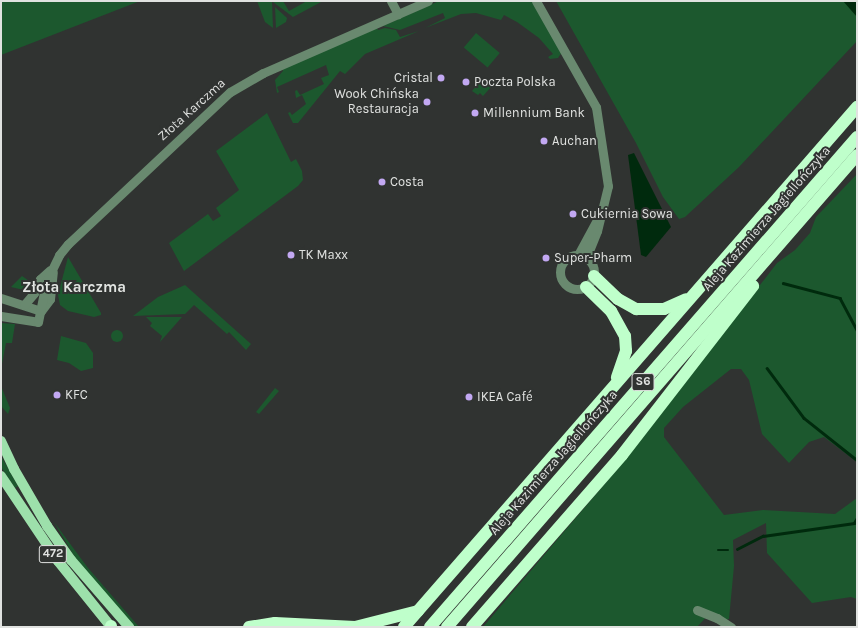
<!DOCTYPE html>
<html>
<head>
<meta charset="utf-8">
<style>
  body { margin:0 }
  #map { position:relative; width:858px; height:628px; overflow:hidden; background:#303331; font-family:Karla,sans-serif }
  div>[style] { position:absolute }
  .green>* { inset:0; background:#1c582e; transform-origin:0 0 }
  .round { border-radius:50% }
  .water>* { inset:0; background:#002a0d }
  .stream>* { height:2.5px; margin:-1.25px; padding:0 1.25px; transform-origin:1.25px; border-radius:1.25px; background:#002a0d }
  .minor>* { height:9px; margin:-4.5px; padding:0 4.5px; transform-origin:4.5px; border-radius:4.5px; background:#69896f }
  .minor>.ring { margin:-4.5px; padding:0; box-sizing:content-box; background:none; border:9px solid #69896f; border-radius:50% }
  .major>* { height:10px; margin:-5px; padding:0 5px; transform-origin:5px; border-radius:5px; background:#9de0ab }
  .highway>* { height:12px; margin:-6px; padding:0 6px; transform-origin:6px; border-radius:6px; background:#bfffcb }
  .dots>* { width:11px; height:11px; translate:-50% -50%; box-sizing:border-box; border:2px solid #303331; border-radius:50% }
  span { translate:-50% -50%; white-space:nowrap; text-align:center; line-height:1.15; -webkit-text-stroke:4px #303331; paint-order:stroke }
  .shield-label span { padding:1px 3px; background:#303331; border:1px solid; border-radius:3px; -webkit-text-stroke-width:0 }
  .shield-label { font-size:12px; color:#e0e2e0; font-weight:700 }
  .poi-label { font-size:13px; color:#e0e2e0 }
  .right { translate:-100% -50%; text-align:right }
  .left { translate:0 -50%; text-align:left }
  .street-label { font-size:13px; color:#e0e2e0 }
  .quarter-label { font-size:15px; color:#e2e5e2; font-weight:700 }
  .frame { position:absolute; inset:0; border:2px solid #e0e2e0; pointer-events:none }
</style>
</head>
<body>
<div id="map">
  <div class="green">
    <div style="clip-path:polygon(1px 1px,140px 1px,1px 55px)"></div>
    <div style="clip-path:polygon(257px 1px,272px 1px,273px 28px,265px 22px)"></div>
    <div style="clip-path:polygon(283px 1px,289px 11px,307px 1px,323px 1px,293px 17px,273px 2px)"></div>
    <div style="clip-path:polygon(439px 1px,532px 1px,562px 52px,558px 58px,550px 59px,548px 57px,553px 54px,539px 38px,517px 22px,504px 15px,501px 20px,476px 13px,461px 14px,425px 28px,445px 18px,443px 13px,400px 30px,383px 26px)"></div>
    <div style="clip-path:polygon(556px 1px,857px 1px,857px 41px,739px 167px,685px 217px,679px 219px,663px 197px,636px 143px)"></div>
    <div style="clip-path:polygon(275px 7px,287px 18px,286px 22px,276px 28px)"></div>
    <div style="clip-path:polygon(377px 28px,378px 30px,385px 28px,396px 30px,400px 37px,419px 31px,365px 54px,345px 74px,340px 71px,298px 123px,293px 123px,288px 113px,290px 112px,292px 115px,306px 104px,302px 95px,296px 98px,295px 91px,297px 90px,300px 95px,324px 84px,321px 78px,329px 75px,326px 65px,277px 87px,279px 92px,277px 93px,275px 80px,283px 71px,282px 69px)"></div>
    <div style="left:476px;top:33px;width:31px;height:19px;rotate:40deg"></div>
    <div style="clip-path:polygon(483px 78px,492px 86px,483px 96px,480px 93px,478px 95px,472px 91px)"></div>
    <div style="clip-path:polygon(267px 113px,291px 162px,296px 159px,302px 171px,303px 180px,298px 186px,184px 271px,169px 243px,208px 214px,213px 221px,221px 216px,216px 208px,239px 190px,216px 151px)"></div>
    <div style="clip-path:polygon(857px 174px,857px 462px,824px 437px,809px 442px,789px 463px,762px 434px,749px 380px,741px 369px,731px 369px,683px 407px,664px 428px,664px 437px,724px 515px,763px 510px,835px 514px,857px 498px,857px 599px,851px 597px,812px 603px,767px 553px,766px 523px,733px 540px,734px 566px,729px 619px,723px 620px,711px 612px,697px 627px,483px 627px,625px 460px,777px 263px,795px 250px,810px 233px,816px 217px)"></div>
    <div style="clip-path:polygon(68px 257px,101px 313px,101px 315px,94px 317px,68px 311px,60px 305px,58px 295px)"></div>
    <div style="clip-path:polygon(22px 276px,32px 283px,28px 291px,11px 287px)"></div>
    <div style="clip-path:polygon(185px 285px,251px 344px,246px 350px,229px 332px,227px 334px,194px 305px,185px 314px,133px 316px,158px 297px)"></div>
    <div style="clip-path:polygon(146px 317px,182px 317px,160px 342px,162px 336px,150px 326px,152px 323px)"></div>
    <div style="clip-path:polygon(1px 323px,15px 324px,12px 343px,6px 343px,1px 369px)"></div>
    <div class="round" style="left:111px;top:330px;width:12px;height:12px"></div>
    <div style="clip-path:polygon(61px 336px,86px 343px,93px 353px,93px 368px,81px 371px,69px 363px,57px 360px)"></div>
    <div style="clip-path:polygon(1px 386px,10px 408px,8px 414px,1px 406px)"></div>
    <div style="clip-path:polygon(275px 388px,279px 391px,259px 414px,256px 412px)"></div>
    <div style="clip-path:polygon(1px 456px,18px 486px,15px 488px,1px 467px)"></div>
    <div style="clip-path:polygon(54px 522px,88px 568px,139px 627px,135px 627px,89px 575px,74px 556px)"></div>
  </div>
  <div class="water">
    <div style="clip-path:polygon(843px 1px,857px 1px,857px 17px)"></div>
    <div style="clip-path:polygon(634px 153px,671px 227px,646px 257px,641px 255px,628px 155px)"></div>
  </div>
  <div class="stream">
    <div style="left:783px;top:283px;width:59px;rotate:14.7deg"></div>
    <div style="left:840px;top:298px;width:36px;rotate:62deg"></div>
    <div style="left:767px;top:368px;width:62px;rotate:53.5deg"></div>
    <div style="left:804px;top:418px;width:68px;rotate:38.4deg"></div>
    <div style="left:737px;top:549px;width:29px;rotate:-27deg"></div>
    <div style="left:763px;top:536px;width:92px;rotate:-8.1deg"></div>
    <div style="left:854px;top:523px;width:6px;rotate:-59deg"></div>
    <div style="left:718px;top:550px;width:10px"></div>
  </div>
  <div class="minor">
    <div style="left:391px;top:1px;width:15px;rotate:62deg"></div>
    <div style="left:536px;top:1px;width:122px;rotate:60.5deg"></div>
    <div style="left:596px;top:107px;width:80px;rotate:81.4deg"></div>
    <div style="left:608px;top:186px;width:46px;rotate:103.7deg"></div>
    <div style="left:597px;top:231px;width:29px;rotate:112deg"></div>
    <div class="ring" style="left:560px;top:255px;width:25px;height:25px"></div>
    <div style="left:578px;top:255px;width:44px;rotate:-61.7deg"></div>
    <div style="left:1px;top:298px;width:42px;rotate:18deg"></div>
    <div style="left:24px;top:305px;width:16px;rotate:-50deg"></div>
    <div style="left:34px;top:293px;width:15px;rotate:-67deg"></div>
    <div style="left:40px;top:279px;width:13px;rotate:-42deg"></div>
    <div style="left:41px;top:311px;width:15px;rotate:-53deg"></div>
    <div style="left:50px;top:299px;width:27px;rotate:-84deg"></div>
    <div style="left:1px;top:316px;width:37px;rotate:9deg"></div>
    <div style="left:38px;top:322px;width:41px;rotate:-78.7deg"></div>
    <div style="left:46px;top:282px;width:30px;rotate:-64deg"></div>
    <div style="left:59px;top:255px;width:14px;rotate:-51deg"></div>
    <div style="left:68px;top:244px;width:222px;rotate:-43.2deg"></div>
    <div style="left:230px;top:92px;width:38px;rotate:-30deg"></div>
    <div style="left:263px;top:73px;width:180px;rotate:-23.6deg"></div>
    <div style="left:697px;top:610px;width:22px;rotate:22deg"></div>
    <div style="left:717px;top:618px;width:17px;rotate:33deg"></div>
  </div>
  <div class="major">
    <div style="left:1px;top:441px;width:31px;rotate:65deg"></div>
    <div style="left:14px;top:469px;width:66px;rotate:59.9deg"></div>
    <div style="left:47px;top:526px;width:42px;rotate:54.8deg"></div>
    <div style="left:71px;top:560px;width:89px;rotate:49.1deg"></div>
    <div style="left:1px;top:476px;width:102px;rotate:56.2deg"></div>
    <div style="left:58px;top:561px;width:85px;rotate:51.2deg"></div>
  </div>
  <div class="highway">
    <div style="left:594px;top:276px;width:33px;rotate:44deg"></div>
    <div style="left:618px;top:299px;width:21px;rotate:29deg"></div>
    <div style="left:636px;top:309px;width:28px"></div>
    <div style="left:664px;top:309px;width:24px;rotate:-24deg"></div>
    <div style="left:586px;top:287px;width:35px;rotate:44deg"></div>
    <div style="left:611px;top:311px;width:29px;rotate:61deg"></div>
    <div style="left:625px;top:336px;width:15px;rotate:86deg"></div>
    <div style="left:626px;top:351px;width:28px;rotate:109deg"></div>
    <div style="left:111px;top:626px;width:1px;rotate:90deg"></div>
    <div style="left:249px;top:627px;width:26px;rotate:-9deg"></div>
    <div style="left:275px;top:623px;width:80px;rotate:2.9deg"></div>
    <div style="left:355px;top:627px;width:65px;rotate:-14.3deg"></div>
    <div style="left:404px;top:627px;width:690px;rotate:-48.94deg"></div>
    <div style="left:430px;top:627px;width:650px;rotate:-48.93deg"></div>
    <div style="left:447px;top:627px;width:625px;rotate:-49.02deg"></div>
    <div style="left:472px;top:627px;width:228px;rotate:-48.9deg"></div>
    <div style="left:622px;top:455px;width:214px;rotate:-52.2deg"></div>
  </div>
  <div class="dots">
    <div style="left:441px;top:78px;background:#c2a8f2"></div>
    <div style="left:466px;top:82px;background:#c2a8f2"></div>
    <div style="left:427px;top:102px;background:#c2a8f2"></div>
    <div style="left:475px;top:113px;background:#c2a8f2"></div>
    <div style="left:544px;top:141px;background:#c2a8f2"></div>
    <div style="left:382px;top:182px;background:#c2a8f2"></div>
    <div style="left:573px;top:214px;background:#c2a8f2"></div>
    <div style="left:291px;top:255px;background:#c2a8f2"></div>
    <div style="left:546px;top:258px;background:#c2a8f2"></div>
    <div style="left:57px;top:395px;background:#c2a8f2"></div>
    <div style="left:469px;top:397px;background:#c2a8f2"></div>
  </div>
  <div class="shield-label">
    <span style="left:643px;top:382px">S6</span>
    <span style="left:53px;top:554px">472</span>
  </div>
  <div class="poi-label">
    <span class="right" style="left:433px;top:78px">Cristal</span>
    <span class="left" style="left:474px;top:82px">Poczta Polska</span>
    <span class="right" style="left:419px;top:102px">Wook Chińska<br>Restauracja</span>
    <span class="left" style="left:483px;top:113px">Millennium Bank</span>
    <span class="left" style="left:552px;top:141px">Auchan</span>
    <span class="left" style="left:390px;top:182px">Costa</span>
    <span class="left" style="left:581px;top:214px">Cukiernia Sowa</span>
    <span class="left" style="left:299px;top:255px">TK Maxx</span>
    <span class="left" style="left:554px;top:258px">Super-Pharm</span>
    <span class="left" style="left:65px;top:395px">KFC</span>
    <span class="left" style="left:477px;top:397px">IKEA Café</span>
  </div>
  <div class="street-label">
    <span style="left:192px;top:110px;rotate:-42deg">Złota Karczma</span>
    <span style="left:767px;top:219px;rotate:-49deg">Aleja Kazimierza Jagiellończyka</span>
    <span style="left:554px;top:463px;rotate:-49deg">Aleja Kazimierza Jagiellończyka</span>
  </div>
  <div class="quarter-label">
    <span style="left:74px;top:288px">Złota Karczma</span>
  </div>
  <div class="frame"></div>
</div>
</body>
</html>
